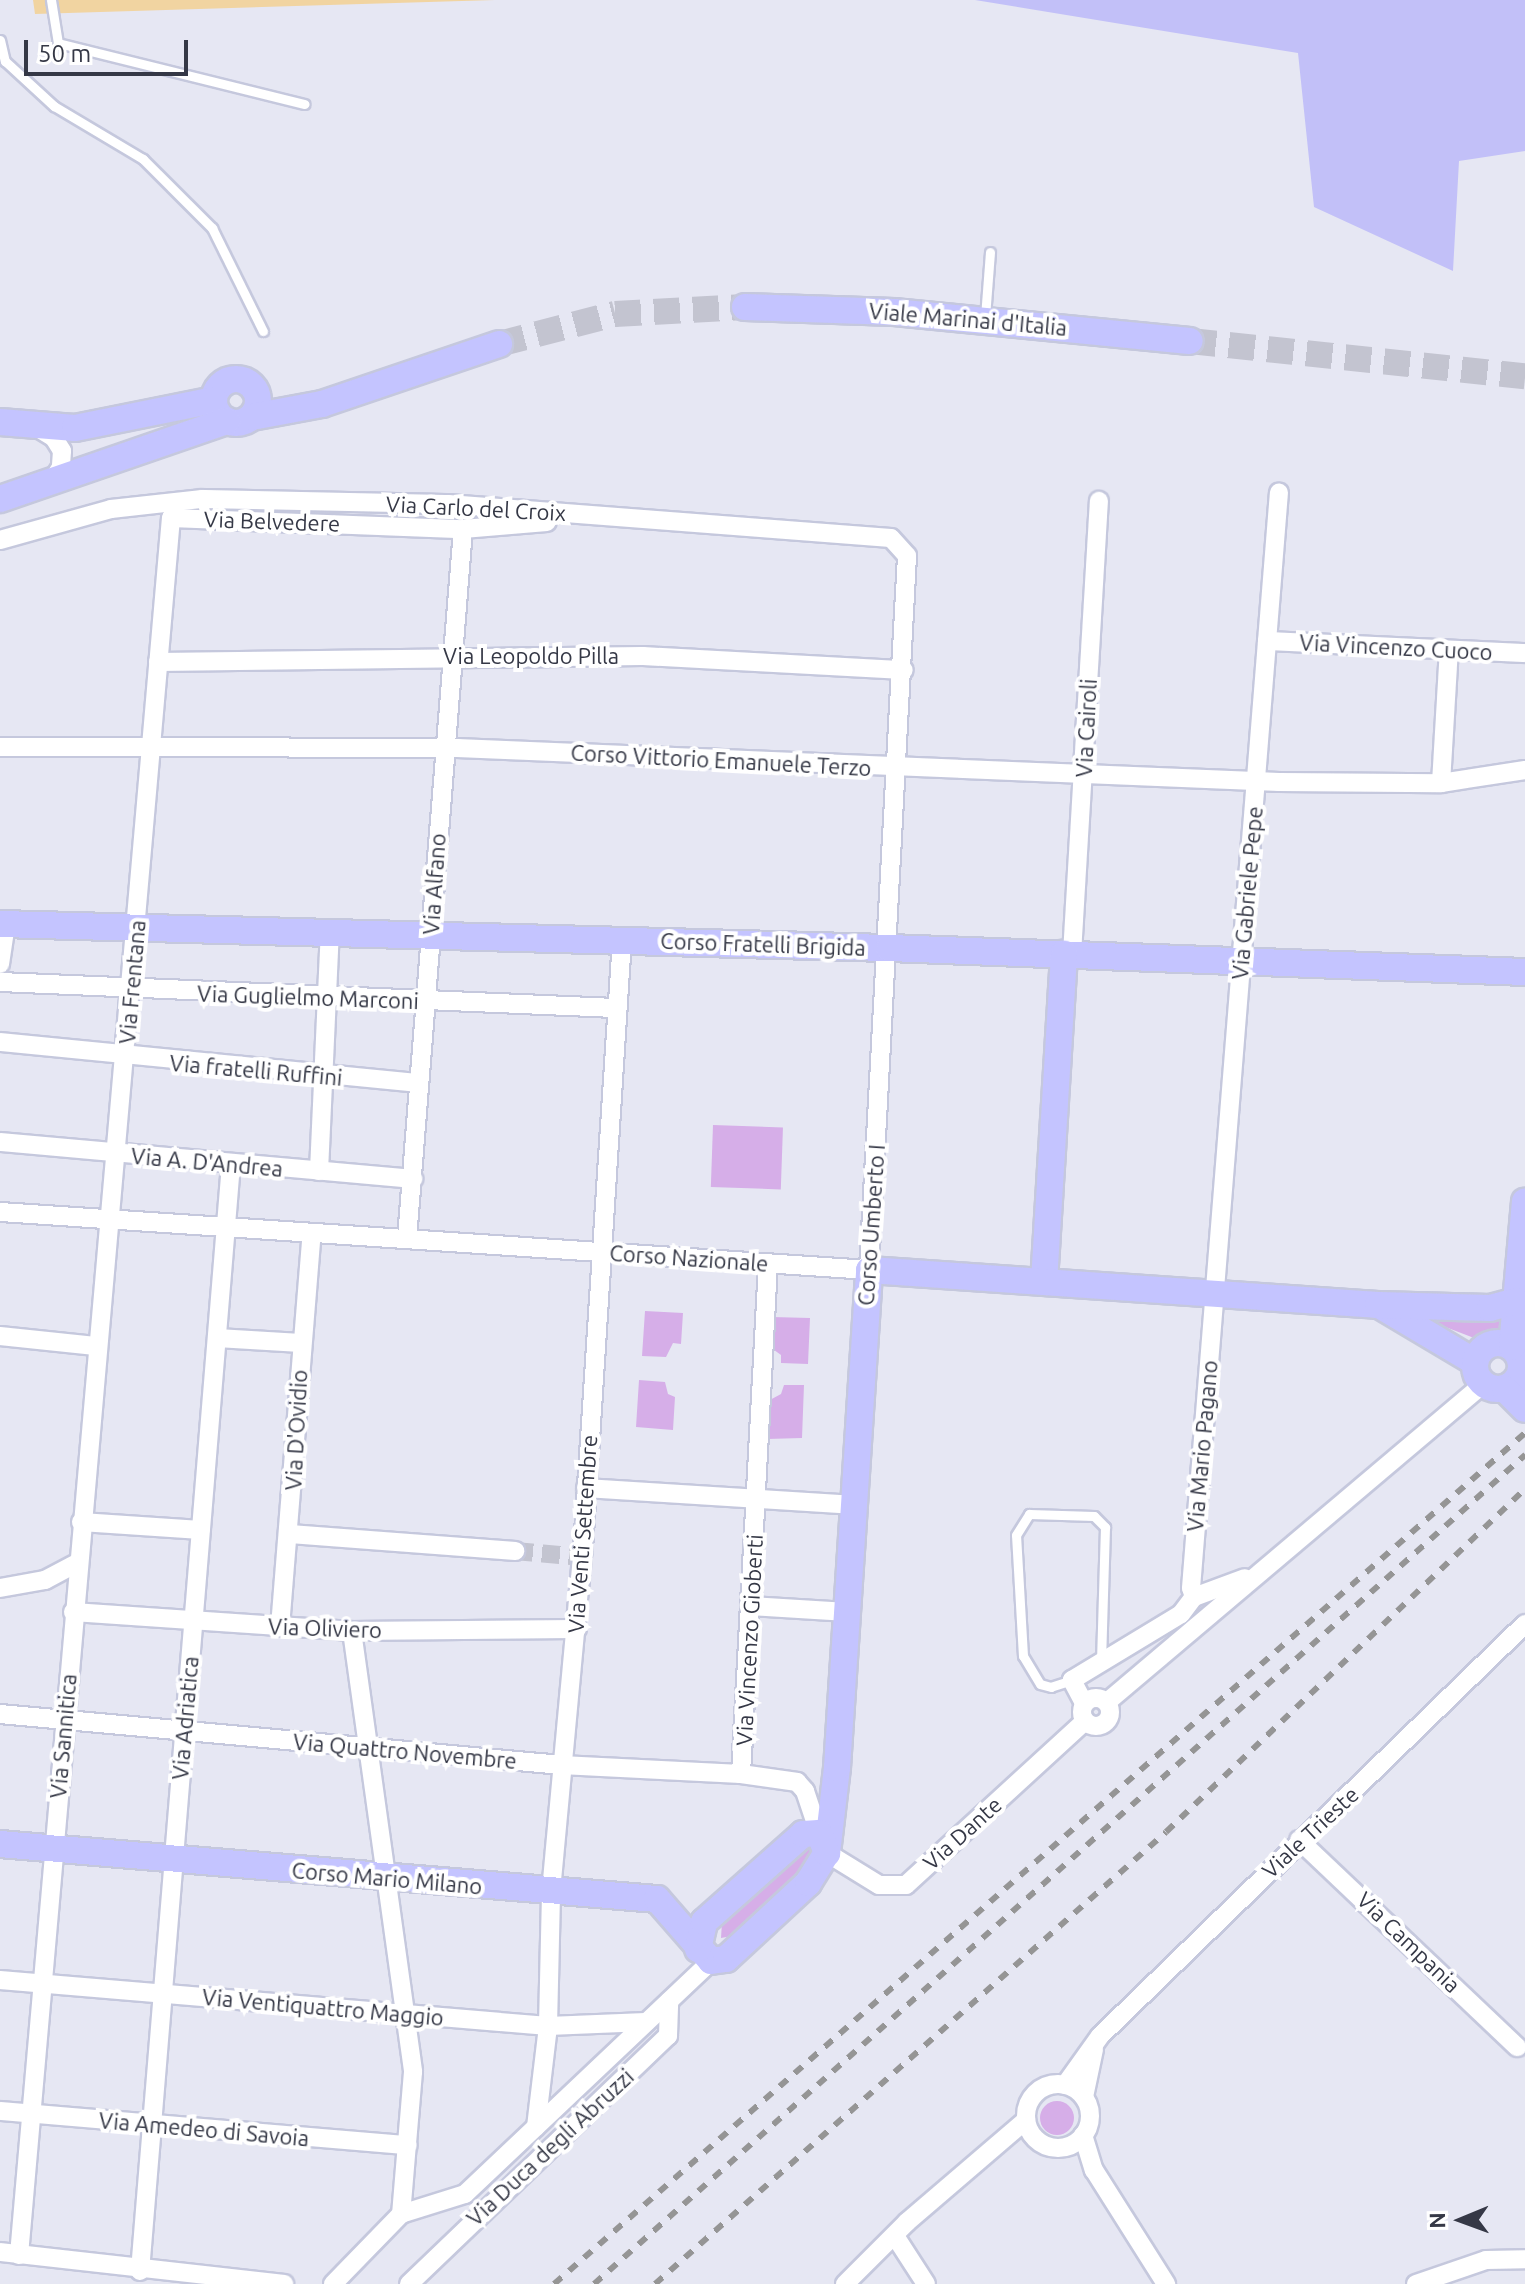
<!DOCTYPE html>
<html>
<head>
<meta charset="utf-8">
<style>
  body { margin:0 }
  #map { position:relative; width:1525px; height:2284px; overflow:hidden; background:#e6e7f3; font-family:Ubuntu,sans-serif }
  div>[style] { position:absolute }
  .green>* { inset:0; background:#d6aee8; transform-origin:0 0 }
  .round { border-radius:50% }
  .sand>* { inset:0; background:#c2c0f8 }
  .water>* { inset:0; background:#f1d4a1 }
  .street-tunnel>* { height:18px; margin-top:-9px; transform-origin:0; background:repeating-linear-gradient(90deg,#c3c4d0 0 18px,transparent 0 27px) }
  .secondary-tunnel>* { height:26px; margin-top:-13px; transform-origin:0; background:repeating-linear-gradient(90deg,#c3c4d0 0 26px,transparent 0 39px) }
  .roads { filter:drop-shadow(2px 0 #c5c8dd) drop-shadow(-2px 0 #c5c8dd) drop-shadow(0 2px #c5c8dd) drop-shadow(0 -2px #c5c8dd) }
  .lane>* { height:9px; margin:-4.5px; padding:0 4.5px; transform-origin:4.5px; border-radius:4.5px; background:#fff }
  .street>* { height:18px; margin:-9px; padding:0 9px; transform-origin:9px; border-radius:9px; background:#fff }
  .street>.ring { margin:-9px; padding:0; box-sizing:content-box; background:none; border:18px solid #fff; border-radius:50% }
  .secondary>* { height:26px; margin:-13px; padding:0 13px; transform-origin:13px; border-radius:13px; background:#c4c4ff }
  .secondary>.ring { margin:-13px; padding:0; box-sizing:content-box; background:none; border:26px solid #c4c4ff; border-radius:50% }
  .rail>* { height:6px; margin-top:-3px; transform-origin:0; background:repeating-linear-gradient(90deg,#959595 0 10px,transparent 0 20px) }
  span { translate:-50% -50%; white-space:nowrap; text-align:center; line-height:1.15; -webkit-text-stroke:8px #fff; paint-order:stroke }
  .street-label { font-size:22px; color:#353846 }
  .north { position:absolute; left:1421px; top:2180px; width:80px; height:80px; -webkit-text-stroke:6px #fff; paint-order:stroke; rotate:269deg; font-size:22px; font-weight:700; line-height:32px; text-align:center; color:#353846 }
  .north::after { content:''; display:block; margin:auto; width:28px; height:36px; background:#353846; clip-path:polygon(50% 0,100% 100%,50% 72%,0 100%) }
  .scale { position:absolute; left:24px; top:40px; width:164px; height:36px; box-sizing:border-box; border:4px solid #353846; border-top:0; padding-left:10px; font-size:24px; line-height:28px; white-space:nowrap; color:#353846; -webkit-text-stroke:6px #fff; paint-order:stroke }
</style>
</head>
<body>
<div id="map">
  <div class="green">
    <div style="left:713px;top:1125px;width:70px;height:62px;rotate:2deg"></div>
    <div style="clip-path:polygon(645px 1311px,683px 1313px,681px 1344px,673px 1343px,666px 1357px,642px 1356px)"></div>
    <div style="clip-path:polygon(1417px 1316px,1503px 1320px,1502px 1328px,1474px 1338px)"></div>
    <div style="clip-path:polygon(772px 1317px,810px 1318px,808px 1364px,781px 1363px,781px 1355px,770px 1347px)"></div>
    <div style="clip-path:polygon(639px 1380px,665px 1382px,668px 1394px,675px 1397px,673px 1430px,636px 1427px)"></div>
    <div style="clip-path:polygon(784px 1385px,804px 1385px,802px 1438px,767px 1439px,768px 1401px,781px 1394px)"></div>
    <div style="clip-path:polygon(805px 1844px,813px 1848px,812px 1857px,737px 1935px,721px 1938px,722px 1922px)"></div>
    <div class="round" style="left:1040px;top:2101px;width:34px;height:34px"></div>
  </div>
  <div class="sand">
    <div style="clip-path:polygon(975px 0,1525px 0,1525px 151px,1459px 161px,1453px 271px,1314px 207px,1298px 53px)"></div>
  </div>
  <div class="water">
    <div style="clip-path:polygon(33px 0,495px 0,35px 14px)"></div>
  </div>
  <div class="street-tunnel">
    <div style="left:515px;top:1551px;width:56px;rotate:5.1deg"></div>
  </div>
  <div class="secondary-tunnel">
    <div style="left:1190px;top:341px;width:337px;rotate:6deg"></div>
    <div style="left:499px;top:344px;width:120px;rotate:-14.5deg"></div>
    <div style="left:615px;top:314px;width:130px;rotate:-3.1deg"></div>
  </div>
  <div class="roads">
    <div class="lane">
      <div style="left:51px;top:0;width:44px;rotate:80.8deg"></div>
      <div style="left:58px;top:43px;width:254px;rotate:13.9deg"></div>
      <div style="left:0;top:40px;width:22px;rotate:77deg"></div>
      <div style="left:5px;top:61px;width:67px;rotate:42.6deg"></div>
      <div style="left:54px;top:106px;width:104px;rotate:30.8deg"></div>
      <div style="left:143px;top:159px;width:98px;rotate:45deg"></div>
      <div style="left:212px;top:228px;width:115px;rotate:63.7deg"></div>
      <div style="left:985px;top:317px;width:65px;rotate:-85.6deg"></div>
      <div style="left:1072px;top:1680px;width:22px;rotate:162deg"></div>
      <div style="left:1051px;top:1687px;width:11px;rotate:-165deg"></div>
      <div style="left:1040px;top:1684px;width:33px;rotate:-121deg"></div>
      <div style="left:1023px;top:1656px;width:121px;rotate:-93.3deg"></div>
      <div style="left:1016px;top:1535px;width:25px;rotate:-58deg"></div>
      <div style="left:1029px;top:1514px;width:65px;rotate:1.8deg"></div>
      <div style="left:1094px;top:1516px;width:16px;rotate:45deg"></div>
      <div style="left:1105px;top:1527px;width:136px;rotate:91.7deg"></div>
    </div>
    <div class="street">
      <div style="left:35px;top:426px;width:22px;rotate:32deg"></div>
      <div style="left:54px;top:438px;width:15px;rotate:58deg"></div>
      <div style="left:62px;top:451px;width:16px;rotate:94deg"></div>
      <div style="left:61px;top:467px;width:15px;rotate:122deg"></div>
      <div style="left:0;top:540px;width:115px;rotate:-15.6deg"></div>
      <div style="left:111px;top:509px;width:92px;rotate:-6.3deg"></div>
      <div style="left:202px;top:499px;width:246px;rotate:1.2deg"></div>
      <div style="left:448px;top:504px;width:444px;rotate:4.4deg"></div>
      <div style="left:891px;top:538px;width:24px;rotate:48deg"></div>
      <div style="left:907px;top:556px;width:715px;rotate:93.05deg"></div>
      <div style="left:869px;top:1270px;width:871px;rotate:-176.18deg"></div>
      <div style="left:1267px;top:641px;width:258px;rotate:2.7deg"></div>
      <div style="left:158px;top:662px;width:485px;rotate:-0.7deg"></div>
      <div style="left:643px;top:656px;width:261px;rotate:3.1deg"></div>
      <div style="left:0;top:747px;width:457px;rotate:0.1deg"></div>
      <div style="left:457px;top:748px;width:823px;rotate:2.37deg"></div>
      <div style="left:1279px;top:782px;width:162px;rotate:0.4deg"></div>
      <div style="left:1441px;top:783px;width:85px;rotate:-8.8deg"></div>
      <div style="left:1441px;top:783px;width:133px;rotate:-86.6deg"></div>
      <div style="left:1072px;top:954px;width:454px;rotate:-86.6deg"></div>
      <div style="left:0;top:964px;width:40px;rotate:-81.5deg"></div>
      <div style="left:0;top:982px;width:617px;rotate:2.42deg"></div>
      <div style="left:0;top:1042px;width:420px;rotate:5.6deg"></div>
      <div style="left:0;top:1142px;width:415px;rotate:5.1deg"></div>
      <div style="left:319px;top:1171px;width:238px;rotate:-87.4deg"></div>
      <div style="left:407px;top:1239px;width:712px;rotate:-85.49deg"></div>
      <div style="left:0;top:1336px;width:96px;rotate:6deg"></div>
      <div style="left:217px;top:1338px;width:84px;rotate:3.4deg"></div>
      <div style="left:586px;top:1488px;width:269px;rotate:3.6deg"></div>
      <div style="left:81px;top:1522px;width:120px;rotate:3.8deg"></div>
      <div style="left:290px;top:1534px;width:226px;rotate:4.3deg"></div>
      <div style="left:0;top:1588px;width:46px;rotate:-10.1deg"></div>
      <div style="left:45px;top:1580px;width:36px;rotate:-28deg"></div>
      <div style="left:1194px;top:1597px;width:9px;rotate:-108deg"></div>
      <div style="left:1191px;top:1588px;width:1099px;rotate:-85.41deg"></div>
      <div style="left:751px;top:1606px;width:96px;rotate:3.6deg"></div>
      <div style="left:73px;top:1612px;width:280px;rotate:3.9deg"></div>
      <div style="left:352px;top:1631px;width:225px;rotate:-0.5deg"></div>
      <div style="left:280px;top:1627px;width:395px;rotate:-85.4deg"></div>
      <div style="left:352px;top:1631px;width:445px;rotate:82.1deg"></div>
      <div style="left:413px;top:2072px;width:143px;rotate:94.8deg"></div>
      <div class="ring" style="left:1082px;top:1698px;width:10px;height:10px"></div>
      <div style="left:1107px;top:1702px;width:492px;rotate:-40.2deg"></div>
      <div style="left:1084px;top:1703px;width:26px;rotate:-118deg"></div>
      <div style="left:1072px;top:1680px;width:127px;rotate:-31.2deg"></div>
      <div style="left:1181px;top:1614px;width:21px;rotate:-53deg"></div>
      <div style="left:1194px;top:1597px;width:54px;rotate:-20.4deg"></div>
      <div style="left:0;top:1714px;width:563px;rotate:5.19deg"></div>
      <div style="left:561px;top:1765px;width:180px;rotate:2.9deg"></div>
      <div style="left:741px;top:1774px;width:57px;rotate:8.1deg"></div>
      <div style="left:797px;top:1782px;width:12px;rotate:48deg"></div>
      <div style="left:805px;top:1791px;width:44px;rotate:71.6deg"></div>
      <div style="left:741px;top:1774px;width:511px;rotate:-86.97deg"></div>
      <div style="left:1299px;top:1840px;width:301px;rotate:43.5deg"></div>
      <div style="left:827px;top:1853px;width:61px;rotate:31.6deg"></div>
      <div style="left:879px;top:1885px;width:27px"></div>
      <div style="left:906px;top:1885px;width:243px;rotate:-42.5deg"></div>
      <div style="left:0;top:1980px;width:550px;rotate:4.8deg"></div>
      <div style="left:548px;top:2026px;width:98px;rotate:-2.3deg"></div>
      <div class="ring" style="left:1026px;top:2084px;width:46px;height:46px"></div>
      <div style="left:1065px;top:2085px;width:60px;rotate:-54.5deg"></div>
      <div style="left:1100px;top:2036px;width:592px;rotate:-44.11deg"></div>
      <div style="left:1084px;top:2097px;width:49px;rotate:-78.2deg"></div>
      <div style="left:0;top:2111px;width:409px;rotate:4.8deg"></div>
      <div style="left:536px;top:2127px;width:102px;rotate:-83.2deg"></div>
      <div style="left:548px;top:2026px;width:135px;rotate:-88.7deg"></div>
      <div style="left:551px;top:1891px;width:343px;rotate:-84.7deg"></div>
      <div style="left:583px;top:1549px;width:610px;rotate:-86.34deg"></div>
      <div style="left:1083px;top:2135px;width:37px;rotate:73deg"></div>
      <div style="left:1094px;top:2170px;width:135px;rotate:57.7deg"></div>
      <div style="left:895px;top:2236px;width:57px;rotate:57.1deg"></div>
      <div style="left:0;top:2252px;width:286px;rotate:6.4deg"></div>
      <div style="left:19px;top:2255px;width:1744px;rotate:-85deg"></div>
      <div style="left:171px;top:518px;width:292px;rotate:2.2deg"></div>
      <div style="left:463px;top:529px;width:84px;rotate:-4.8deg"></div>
      <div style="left:140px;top:2271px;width:1110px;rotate:-85.3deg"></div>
      <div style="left:333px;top:2284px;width:98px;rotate:-45.8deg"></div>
      <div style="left:401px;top:2214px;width:67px;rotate:-17.4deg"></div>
      <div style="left:465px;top:2194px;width:339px;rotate:-43.4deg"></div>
      <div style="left:409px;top:2284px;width:359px;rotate:-43.8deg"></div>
      <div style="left:668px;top:2036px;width:35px;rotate:-88deg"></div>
      <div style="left:845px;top:2284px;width:88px;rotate:-45deg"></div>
      <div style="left:907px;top:2222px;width:157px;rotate:-40.6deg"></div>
      <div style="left:1416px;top:2284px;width:74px;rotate:-18.9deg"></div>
      <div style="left:1486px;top:2260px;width:39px;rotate:-1deg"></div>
    </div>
    <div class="secondary">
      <div style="left:745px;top:307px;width:149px;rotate:1.9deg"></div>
      <div style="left:894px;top:312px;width:297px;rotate:5.6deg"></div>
      <div class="ring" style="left:214px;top:379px;width:18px;height:18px"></div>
      <div style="left:252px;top:417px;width:71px;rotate:-10.5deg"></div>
      <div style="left:322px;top:404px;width:187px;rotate:-18.7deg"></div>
      <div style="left:0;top:422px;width:75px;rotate:4.6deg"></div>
      <div style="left:75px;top:428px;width:142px;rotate:-11.4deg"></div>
      <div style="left:0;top:499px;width:240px;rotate:-19deg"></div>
      <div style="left:0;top:924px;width:889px;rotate:1.55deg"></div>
      <div style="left:889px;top:948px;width:636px;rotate:2.16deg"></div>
      <div style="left:1044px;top:1282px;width:329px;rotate:-86.5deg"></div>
      <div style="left:1381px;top:1306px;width:109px;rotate:30.8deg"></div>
      <div class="ring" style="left:1475px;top:1343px;width:20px;height:20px"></div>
      <div style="left:1512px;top:1347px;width:146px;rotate:-84.9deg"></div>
      <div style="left:1505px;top:1389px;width:28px;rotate:45deg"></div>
      <div style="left:0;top:1844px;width:659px;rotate:4.79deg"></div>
      <div style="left:657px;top:1899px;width:82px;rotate:48.9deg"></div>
      <div style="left:711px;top:1961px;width:15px;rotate:-8deg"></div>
      <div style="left:726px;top:1959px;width:112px;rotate:-42.8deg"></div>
      <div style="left:808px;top:1883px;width:36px;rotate:-58deg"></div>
      <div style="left:827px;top:1853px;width:86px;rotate:-83.3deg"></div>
      <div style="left:837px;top:1768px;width:499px;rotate:-86.3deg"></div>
      <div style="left:869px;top:1270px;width:510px;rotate:3.93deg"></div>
      <div style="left:1378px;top:1305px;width:112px;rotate:1.5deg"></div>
      <div style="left:1490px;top:1308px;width:27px;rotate:-15deg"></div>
      <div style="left:698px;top:1949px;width:28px;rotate:-77deg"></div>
      <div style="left:704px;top:1922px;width:132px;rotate:-41.6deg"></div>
      <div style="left:803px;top:1834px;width:16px;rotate:-4deg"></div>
      <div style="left:819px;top:1833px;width:22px;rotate:68deg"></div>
    </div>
  </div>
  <div class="rail">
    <div style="left:554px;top:2284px;width:1291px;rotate:-41.23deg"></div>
    <div style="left:594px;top:2284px;width:1247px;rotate:-41.68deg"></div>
    <div style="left:655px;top:2284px;width:682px;rotate:-41.49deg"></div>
    <div style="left:1166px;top:1832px;width:497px;rotate:-43.7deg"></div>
  </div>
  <div class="street-label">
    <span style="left:968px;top:319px;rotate:5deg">Viale Marinai d'Italia</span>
    <span style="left:476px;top:508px;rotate:3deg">Via Carlo del Croix</span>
    <span style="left:272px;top:521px;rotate:2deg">Via Belvedere</span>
    <span style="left:1396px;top:647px;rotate:3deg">Via Vincenzo Cuoco</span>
    <span style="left:531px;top:656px">Via Leopoldo Pilla</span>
    <span style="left:1086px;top:728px;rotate:-87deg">Via Cairoli</span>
    <span style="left:721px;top:760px;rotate:3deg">Corso Vittorio Emanuele Terzo</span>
    <span style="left:434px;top:884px;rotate:-86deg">Via Alfano</span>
    <span style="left:1247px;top:893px;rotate:-85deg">Via Gabriele Pepe</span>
    <span style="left:763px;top:944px;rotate:2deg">Corso Fratelli Brigida</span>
    <span style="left:132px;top:982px;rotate:-85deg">Via Frentana</span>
    <span style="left:308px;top:997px;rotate:2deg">Via Guglielmo Marconi</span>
    <span style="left:256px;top:1070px;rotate:5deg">Via fratelli Ruffini</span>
    <span style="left:207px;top:1162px;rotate:5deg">Via A. D'Andrea</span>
    <span style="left:871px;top:1225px;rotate:-86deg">Corso Umberto I</span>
    <span style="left:689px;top:1258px;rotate:4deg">Corso Nazionale</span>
    <span style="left:296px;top:1430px;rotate:-87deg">Via D'Ovidio</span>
    <span style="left:1202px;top:1446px;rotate:-85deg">Via Mario Pagano</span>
    <span style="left:582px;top:1534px;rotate:-86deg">Via Venti Settembre</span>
    <span style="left:325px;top:1628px;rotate:2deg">Via Oliviero</span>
    <span style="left:749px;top:1640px;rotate:-87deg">Via Vincenzo Gioberti</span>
    <span style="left:185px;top:1718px;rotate:-85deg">Via Adriatica</span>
    <span style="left:63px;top:1736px;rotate:-85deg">Via Sannitica</span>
    <span style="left:405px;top:1751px;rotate:5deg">Via Quattro Novembre</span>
    <span style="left:1310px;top:1832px;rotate:-43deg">Viale Trieste</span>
    <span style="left:962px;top:1833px;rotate:-42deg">Via Dante</span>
    <span style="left:387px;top:1878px;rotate:5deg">Corso Mario Milano</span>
    <span style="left:1409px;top:1942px;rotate:44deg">Via Campania</span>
    <span style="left:323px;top:2007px;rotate:5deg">Via Ventiquattro Maggio</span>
    <span style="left:204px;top:2129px;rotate:5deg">Via Amedeo di Savoia</span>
    <span style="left:550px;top:2147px;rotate:-43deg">Via Duca degli Abruzzi</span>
  </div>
  <div class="north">N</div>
  <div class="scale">50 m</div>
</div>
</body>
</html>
